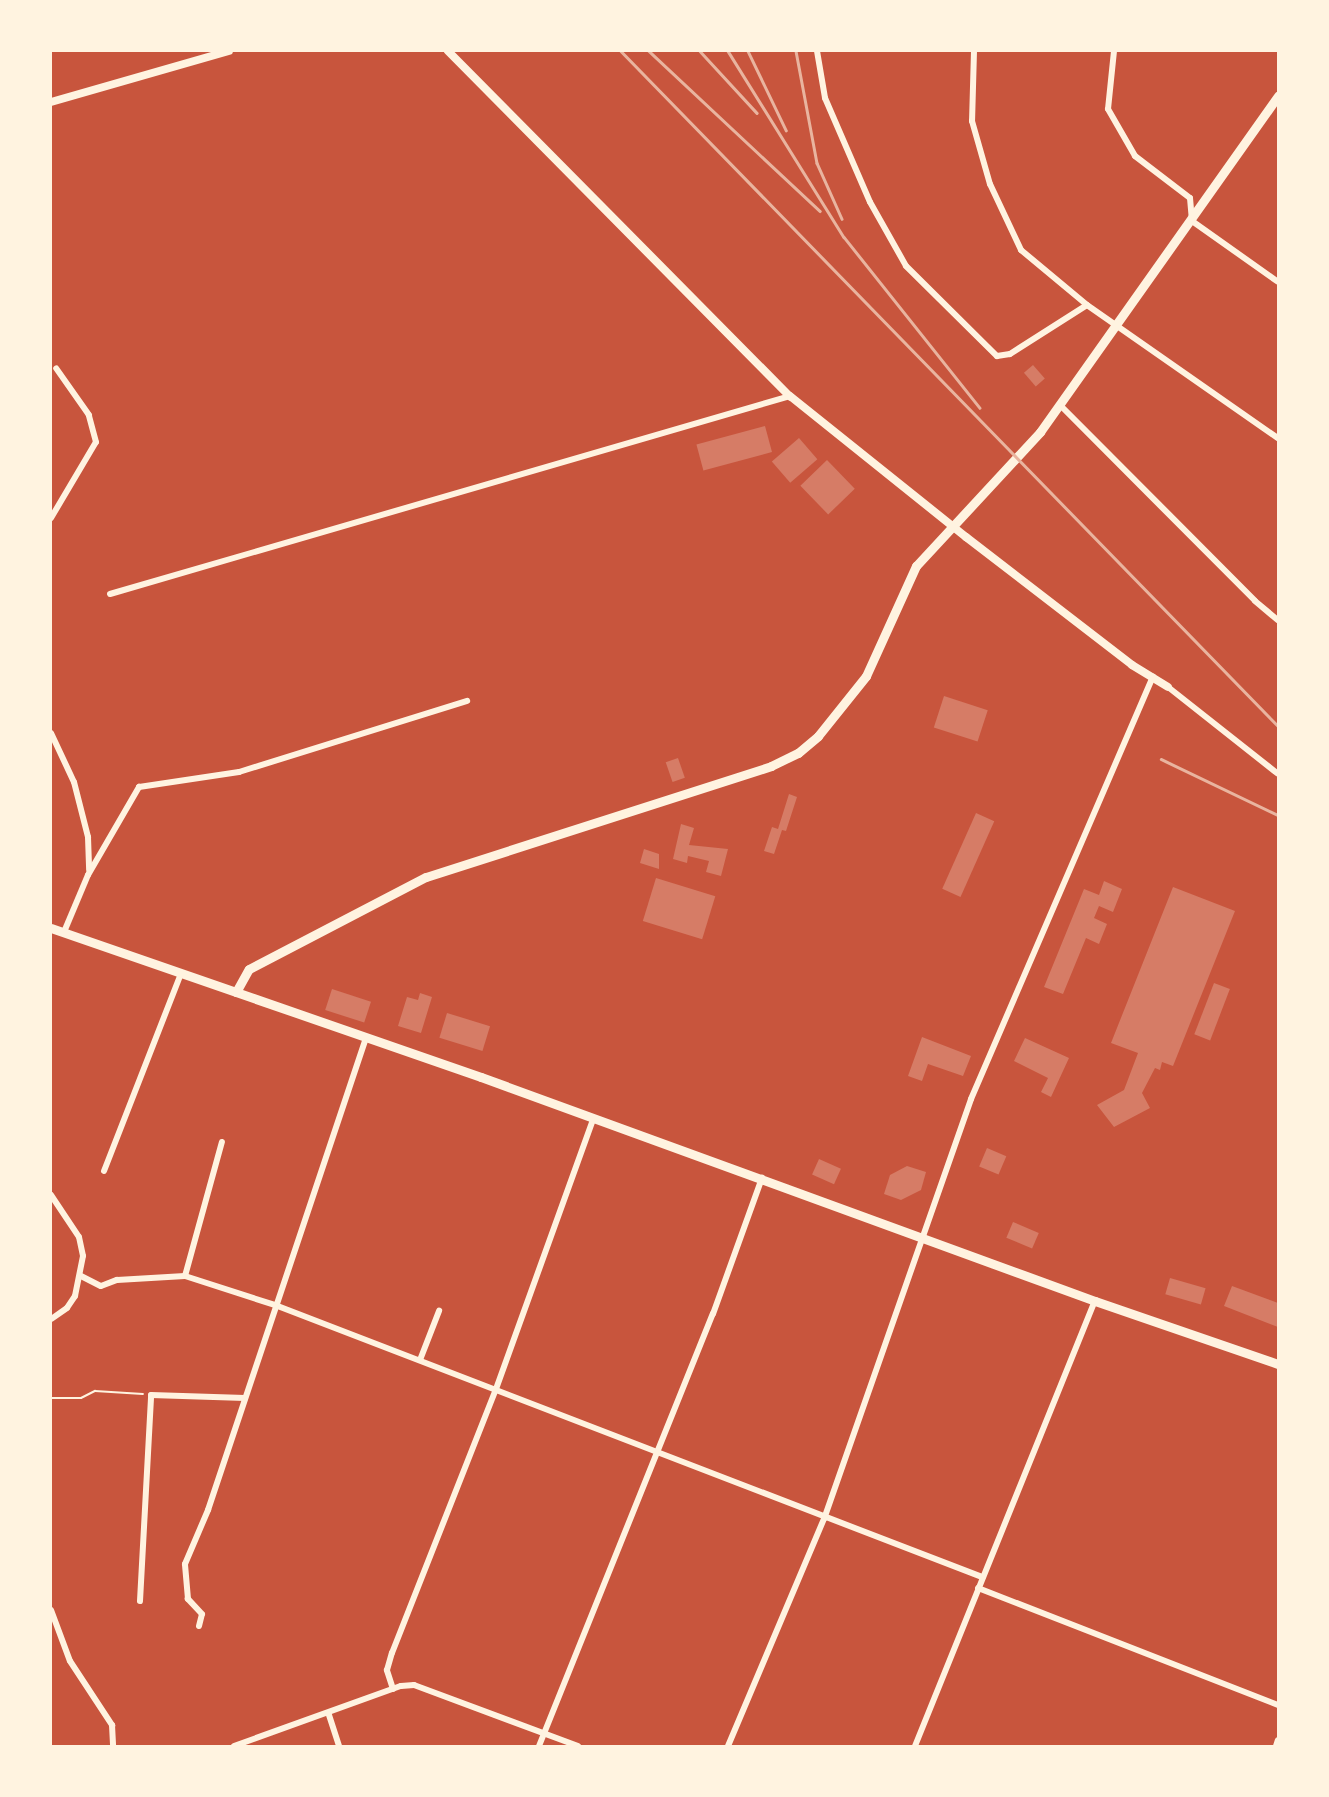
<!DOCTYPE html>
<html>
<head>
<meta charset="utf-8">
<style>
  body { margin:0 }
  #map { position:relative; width:1329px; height:1797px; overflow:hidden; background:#c8553d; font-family:"Source Sans 3",sans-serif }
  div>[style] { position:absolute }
  .building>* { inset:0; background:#d67c66; transform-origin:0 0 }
  .path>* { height:2px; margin:-1px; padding:0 1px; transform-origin:1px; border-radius:1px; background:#fff3e0 }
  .minor>* { height:6px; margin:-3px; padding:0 3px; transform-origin:3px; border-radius:3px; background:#fff3e0 }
  .tertiary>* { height:8px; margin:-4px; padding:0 4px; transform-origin:4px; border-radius:4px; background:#fff3e0 }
  .secondary>* { height:9px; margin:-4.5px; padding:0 4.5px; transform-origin:4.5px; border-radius:4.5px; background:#fff3e0 }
  .rail>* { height:2.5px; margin:-1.25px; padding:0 1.25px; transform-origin:1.25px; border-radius:1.25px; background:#e9b49f }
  span { translate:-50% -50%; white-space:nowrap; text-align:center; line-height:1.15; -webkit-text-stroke:5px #fff3e0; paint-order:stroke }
  .frame { position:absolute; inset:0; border:52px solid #fff3e0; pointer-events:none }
</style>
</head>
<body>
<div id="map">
  <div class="building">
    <div style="left:1033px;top:365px;width:18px;height:12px;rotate:49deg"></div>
    <div style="left:765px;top:426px;width:27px;height:71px;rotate:75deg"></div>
    <div style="left:799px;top:438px;width:28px;height:36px;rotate:49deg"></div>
    <div style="left:827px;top:460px;width:40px;height:37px;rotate:46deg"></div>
    <div style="left:944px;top:696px;width:46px;height:33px;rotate:18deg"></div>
    <div style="left:678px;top:758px;width:21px;height:13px;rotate:71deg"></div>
    <div style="clip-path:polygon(789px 794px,797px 797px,786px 831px,782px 830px,774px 854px,764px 851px,772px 827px,778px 829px)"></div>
    <div style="left:976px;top:813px;width:20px;height:83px;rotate:24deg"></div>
    <div style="clip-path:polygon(681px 824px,694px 828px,689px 845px,728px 849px,721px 876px,706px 872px,709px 861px,688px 856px,687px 863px,673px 859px)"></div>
    <div style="clip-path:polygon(644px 849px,659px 854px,659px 869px,640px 863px)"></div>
    <div style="left:656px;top:878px;width:62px;height:45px;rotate:17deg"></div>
    <div style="clip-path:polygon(1104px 881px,1122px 889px,1113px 912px,1099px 906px,1094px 918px,1107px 924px,1099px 944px,1086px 938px,1063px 994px,1044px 987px,1084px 889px,1099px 895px)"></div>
    <div style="clip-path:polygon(1173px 887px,1235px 911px,1173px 1066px,1162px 1062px,1160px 1070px,1155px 1068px,1142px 1093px,1150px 1108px,1114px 1127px,1097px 1105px,1124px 1090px,1138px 1053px,1111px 1043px)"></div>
    <div style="left:1214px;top:983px;width:17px;height:55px;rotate:21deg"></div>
    <div style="left:332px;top:989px;width:41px;height:22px;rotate:18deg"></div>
    <div style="clip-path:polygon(420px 993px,432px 997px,421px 1033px,398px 1026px,407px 997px,418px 1000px)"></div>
    <div style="left:447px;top:1013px;width:45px;height:26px;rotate:17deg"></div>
    <div style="clip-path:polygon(922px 1037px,971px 1056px,963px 1076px,928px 1064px,922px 1081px,908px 1076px)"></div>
    <div style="clip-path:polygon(1025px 1038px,1069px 1058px,1051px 1097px,1041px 1092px,1048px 1078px,1014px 1061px)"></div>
    <div style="left:987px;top:1148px;width:21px;height:20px;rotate:23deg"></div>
    <div style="left:819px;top:1159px;width:24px;height:17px;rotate:24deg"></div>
    <div style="clip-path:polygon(907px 1166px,926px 1172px,921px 1190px,901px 1200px,884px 1194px,890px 1175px)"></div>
    <div style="left:1013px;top:1222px;width:28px;height:17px;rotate:23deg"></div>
    <div style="left:1170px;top:1278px;width:37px;height:17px;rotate:16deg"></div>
    <div style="clip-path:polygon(1232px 1286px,1278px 1303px,1278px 1327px,1224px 1306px)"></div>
  </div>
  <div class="path">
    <div style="left:51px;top:1398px;width:30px"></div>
    <div style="left:81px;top:1398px;width:16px;rotate:-27deg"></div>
    <div style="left:95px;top:1391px;width:48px;rotate:3.6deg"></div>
  </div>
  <div class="minor">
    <div style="left:817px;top:51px;width:48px;rotate:80.3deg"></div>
    <div style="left:825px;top:98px;width:113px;rotate:66.6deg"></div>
    <div style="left:870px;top:202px;width:73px;rotate:60.6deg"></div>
    <div style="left:906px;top:266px;width:128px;rotate:44.7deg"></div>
    <div style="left:997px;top:356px;width:13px;rotate:-9deg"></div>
    <div style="left:1010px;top:354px;width:91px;rotate:-32.5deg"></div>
    <div style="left:974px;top:51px;width:70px;rotate:91.6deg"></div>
    <div style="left:972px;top:121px;width:66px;rotate:74.1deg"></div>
    <div style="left:990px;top:184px;width:73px;rotate:64.8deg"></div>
    <div style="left:1021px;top:250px;width:86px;rotate:39.8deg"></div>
    <div style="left:1087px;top:305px;width:233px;rotate:34.9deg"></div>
    <div style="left:1114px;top:51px;width:58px;rotate:95.9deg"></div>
    <div style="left:1108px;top:109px;width:54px;rotate:60.1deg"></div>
    <div style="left:1135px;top:156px;width:69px;rotate:37.4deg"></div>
    <div style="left:1190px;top:198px;width:23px;rotate:85deg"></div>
    <div style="left:1192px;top:221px;width:105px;rotate:35.3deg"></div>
    <div style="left:1060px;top:405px;width:276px;rotate:45.1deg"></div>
    <div style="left:1255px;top:601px;width:30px;rotate:40deg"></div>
    <div style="left:51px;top:518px;width:88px;rotate:-59.4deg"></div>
    <div style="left:96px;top:442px;width:28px;rotate:-105deg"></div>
    <div style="left:89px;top:415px;width:57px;rotate:-125.1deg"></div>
    <div style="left:110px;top:594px;width:708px;rotate:-16.23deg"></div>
    <div style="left:1168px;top:687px;width:140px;rotate:38.3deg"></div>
    <div style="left:51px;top:733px;width:54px;rotate:64.9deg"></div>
    <div style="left:74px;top:782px;width:57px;rotate:75.7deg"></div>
    <div style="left:88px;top:837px;width:33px;rotate:88deg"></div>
    <div style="left:64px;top:932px;width:62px;rotate:-67.2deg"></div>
    <div style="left:88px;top:875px;width:102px;rotate:-59.9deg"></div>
    <div style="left:139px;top:787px;width:101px;rotate:-8.5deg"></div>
    <div style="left:239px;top:772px;width:239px;rotate:-17.3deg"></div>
    <div style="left:104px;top:1171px;width:212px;rotate:-68.7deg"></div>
    <div style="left:51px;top:1195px;width:50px;rotate:56.3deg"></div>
    <div style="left:79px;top:1237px;width:19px;rotate:78deg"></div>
    <div style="left:83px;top:1256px;width:41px;rotate:101.3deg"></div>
    <div style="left:75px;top:1296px;width:14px;rotate:124deg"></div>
    <div style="left:67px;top:1308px;width:19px;rotate:145deg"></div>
    <div style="left:81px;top:1276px;width:22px;rotate:27deg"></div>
    <div style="left:101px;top:1286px;width:17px;rotate:-21deg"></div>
    <div style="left:117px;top:1280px;width:68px;rotate:-3.4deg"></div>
    <div style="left:185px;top:1276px;width:95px;rotate:17.9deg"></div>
    <div style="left:275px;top:1305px;width:758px;rotate:21.04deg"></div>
    <div style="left:185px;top:1276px;width:139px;rotate:-74.6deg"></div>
    <div style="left:420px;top:1360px;width:53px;rotate:-68.8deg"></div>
    <div style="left:978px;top:1588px;width:322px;rotate:21.3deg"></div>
    <div style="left:140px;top:1601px;width:206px;rotate:-86.9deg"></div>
    <div style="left:151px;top:1395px;width:94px;rotate:1.8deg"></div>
    <div style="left:51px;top:1610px;width:54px;rotate:69.6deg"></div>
    <div style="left:70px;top:1661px;width:77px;rotate:56.7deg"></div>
    <div style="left:112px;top:1725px;width:21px;rotate:87deg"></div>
    <div style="left:199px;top:1626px;width:12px;rotate:-76deg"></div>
    <div style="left:202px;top:1614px;width:21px;rotate:-133deg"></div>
    <div style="left:188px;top:1599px;width:35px;rotate:-95deg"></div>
    <div style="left:185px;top:1564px;width:59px;rotate:-66.9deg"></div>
    <div style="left:208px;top:1510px;width:497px;rotate:-71.5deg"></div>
    <div style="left:393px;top:1689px;width:20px;rotate:-108deg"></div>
    <div style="left:387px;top:1670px;width:18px;rotate:-74deg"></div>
    <div style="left:392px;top:1653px;width:284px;rotate:-68.5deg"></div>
    <div style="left:496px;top:1389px;width:287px;rotate:-70.2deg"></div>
    <div style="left:329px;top:1715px;width:33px;rotate:72deg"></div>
    <div style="left:234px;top:1746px;width:177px;rotate:-19.8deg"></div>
    <div style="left:401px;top:1686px;width:13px;rotate:-4deg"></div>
    <div style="left:414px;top:1685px;width:175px;rotate:20.4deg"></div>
    <div style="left:539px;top:1746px;width:466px;rotate:-68.1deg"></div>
    <div style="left:713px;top:1314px;width:145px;rotate:-70.2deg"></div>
    <div style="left:728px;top:1746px;width:246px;rotate:-67.1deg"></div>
    <div style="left:824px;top:1519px;width:445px;rotate:-70.7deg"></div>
    <div style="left:971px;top:1099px;width:460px;rotate:-66.7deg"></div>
    <div style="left:915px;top:1746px;width:480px;rotate:-68deg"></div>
    <div style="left:1276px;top:1746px;width:6px;rotate:-72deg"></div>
  </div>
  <div class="tertiary">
    <div style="left:448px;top:51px;width:486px;rotate:45.3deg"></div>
    <div style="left:790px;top:396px;width:226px;rotate:38.7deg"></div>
    <div style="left:966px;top:537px;width:210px;rotate:37.6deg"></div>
    <div style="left:1132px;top:665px;width:42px;rotate:31.4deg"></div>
    <div style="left:51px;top:102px;width:185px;rotate:-16deg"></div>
  </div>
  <div class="secondary">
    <div style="left:51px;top:928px;width:455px;rotate:19.1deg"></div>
    <div style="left:481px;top:1077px;width:654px;rotate:20.04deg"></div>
    <div style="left:1095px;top:1301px;width:194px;rotate:19deg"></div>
    <div style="left:236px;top:992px;width:26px;rotate:-61deg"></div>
    <div style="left:249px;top:969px;width:199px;rotate:-27.5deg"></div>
    <div style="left:426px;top:877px;width:362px;rotate:-17.8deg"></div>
    <div style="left:771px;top:766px;width:30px;rotate:-26deg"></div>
    <div style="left:798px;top:753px;width:26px;rotate:-40deg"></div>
    <div style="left:818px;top:736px;width:77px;rotate:-51.3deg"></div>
    <div style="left:866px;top:676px;width:121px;rotate:-65.6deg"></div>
    <div style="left:916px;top:566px;width:183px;rotate:-47.2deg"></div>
    <div style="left:1040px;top:432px;width:412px;rotate:-54.7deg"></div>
  </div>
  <div class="rail">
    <div style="left:621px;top:51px;width:942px;rotate:45.77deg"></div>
    <div style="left:649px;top:51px;width:234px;rotate:43.1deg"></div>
    <div style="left:700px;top:51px;width:84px;rotate:47.4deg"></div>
    <div style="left:728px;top:51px;width:219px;rotate:58.1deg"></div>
    <div style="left:844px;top:237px;width:218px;rotate:51.5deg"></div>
    <div style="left:748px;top:51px;width:88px;rotate:64.3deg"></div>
    <div style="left:796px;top:51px;width:114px;rotate:79.4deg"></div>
    <div style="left:817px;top:163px;width:61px;rotate:65.9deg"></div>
    <div style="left:1161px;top:759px;width:130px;rotate:25.6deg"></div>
  </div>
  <div class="frame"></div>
</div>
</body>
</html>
